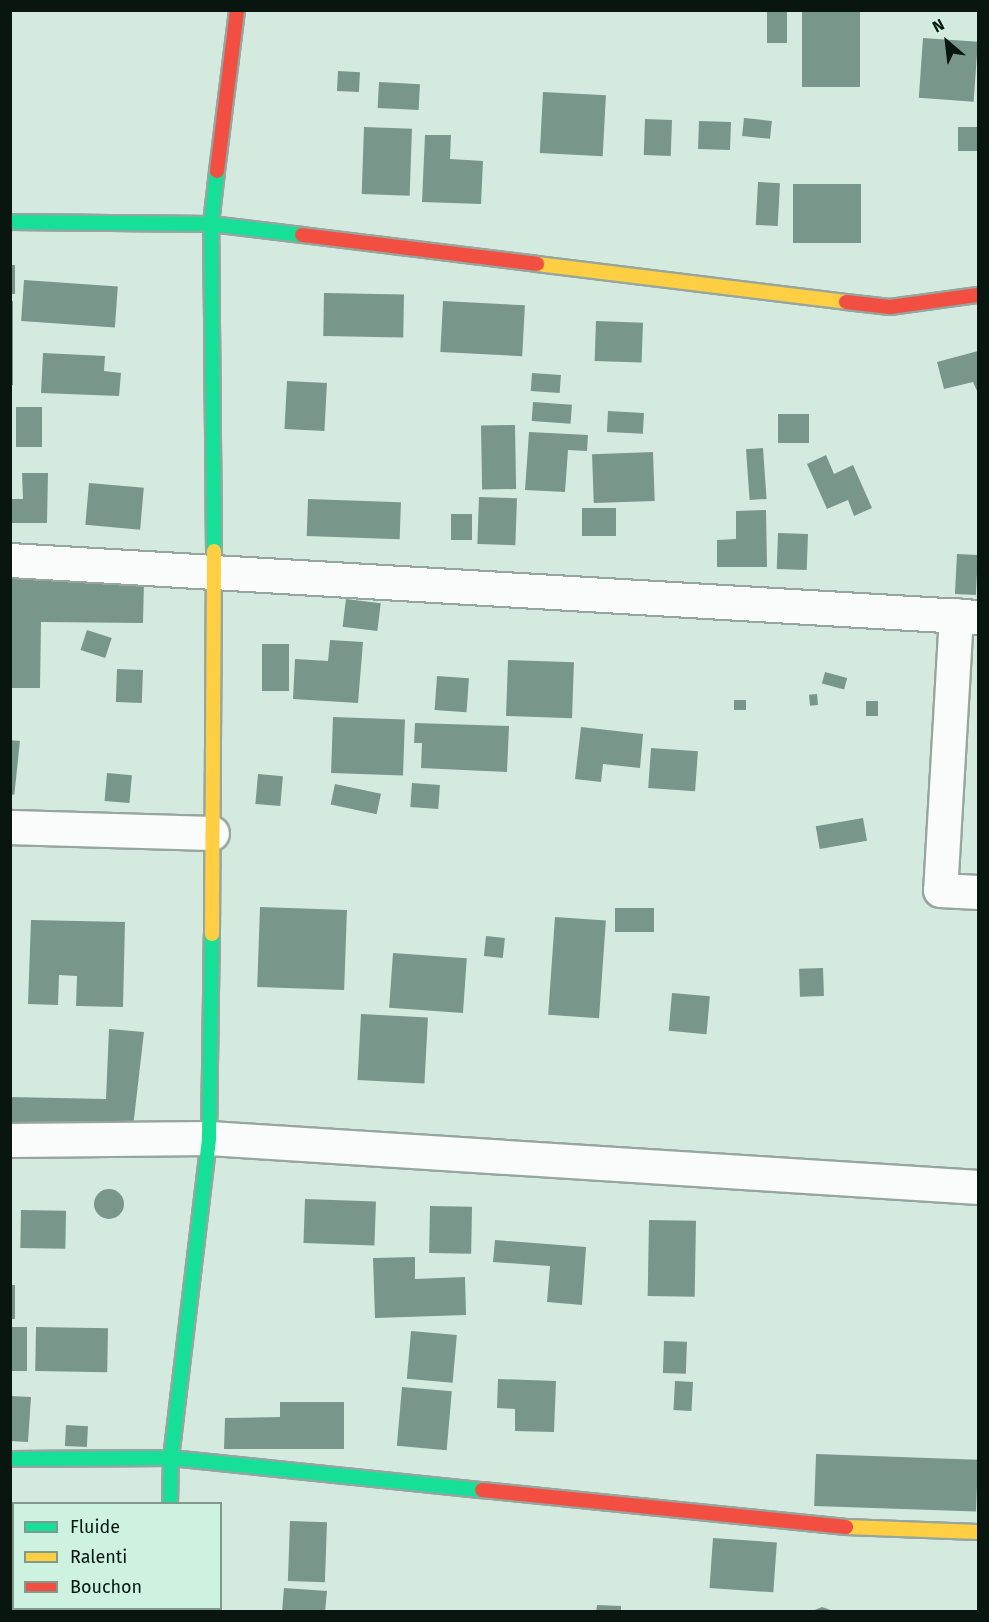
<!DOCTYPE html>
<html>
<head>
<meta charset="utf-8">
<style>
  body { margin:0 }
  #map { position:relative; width:989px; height:1622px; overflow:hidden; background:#d5eadf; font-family:"Fira Sans",sans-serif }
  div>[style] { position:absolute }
  .building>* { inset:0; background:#79968a; transform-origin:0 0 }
  .round { border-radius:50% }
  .roads { filter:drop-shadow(2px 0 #96a69e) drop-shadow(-2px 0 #96a69e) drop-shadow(0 2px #96a69e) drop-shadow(0 -2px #96a69e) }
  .street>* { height:33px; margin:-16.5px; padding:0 16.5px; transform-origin:16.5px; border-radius:16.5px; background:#f9fcfa }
  .fast>* { height:14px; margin:-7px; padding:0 7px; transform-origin:7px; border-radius:7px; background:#16e098 }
  .slow>* { height:14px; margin:-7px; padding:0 7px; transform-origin:7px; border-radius:7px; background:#ffcf43 }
  .jam>* { height:14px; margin:-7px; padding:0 7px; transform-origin:7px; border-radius:7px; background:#f24e42 }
  span { translate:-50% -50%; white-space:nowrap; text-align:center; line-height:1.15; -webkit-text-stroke:4.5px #cdf2df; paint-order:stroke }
  .frame { position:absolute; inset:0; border:12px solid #08160f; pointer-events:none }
  .legend { position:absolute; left:12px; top:1502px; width:210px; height:108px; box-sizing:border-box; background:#cdf2df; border:2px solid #7e9a8c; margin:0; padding:8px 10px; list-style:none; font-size:18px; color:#08160f }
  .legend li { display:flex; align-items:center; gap:12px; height:30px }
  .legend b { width:30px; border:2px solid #7e9a8c }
  .north { position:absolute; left:917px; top:12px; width:60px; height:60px; -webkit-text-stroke:4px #cdf2df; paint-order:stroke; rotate:332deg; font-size:16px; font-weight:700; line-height:24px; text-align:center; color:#08160f }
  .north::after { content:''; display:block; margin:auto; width:21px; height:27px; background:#08160f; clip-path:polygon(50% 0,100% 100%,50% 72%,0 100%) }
</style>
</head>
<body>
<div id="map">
  <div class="building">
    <div style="left:767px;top:10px;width:20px;height:33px"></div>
    <div style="left:802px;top:10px;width:58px;height:77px"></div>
    <div style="left:923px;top:38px;width:55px;height:60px;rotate:4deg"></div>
    <div style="left:338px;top:71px;width:22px;height:20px;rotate:3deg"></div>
    <div style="left:379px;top:82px;width:41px;height:26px;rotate:3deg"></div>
    <div style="left:543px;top:92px;width:63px;height:61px;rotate:3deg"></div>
    <div style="left:744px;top:118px;width:28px;height:18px;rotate:6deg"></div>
    <div style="left:645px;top:119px;width:27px;height:36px;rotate:2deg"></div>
    <div style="left:699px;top:121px;width:32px;height:28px;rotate:2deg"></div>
    <div style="left:364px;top:127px;width:48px;height:67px;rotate:2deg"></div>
    <div style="left:978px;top:127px;width:24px;height:20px;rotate:90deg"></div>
    <div style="clip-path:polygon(425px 135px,451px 135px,450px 159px,483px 161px,481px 204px,422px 202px)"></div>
    <div style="left:758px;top:182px;width:22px;height:43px;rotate:3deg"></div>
    <div style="left:793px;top:184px;width:68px;height:59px"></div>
    <div style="left:10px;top:265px;width:5px;height:29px"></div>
    <div style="left:24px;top:280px;width:94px;height:41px;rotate:4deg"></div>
    <div style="left:324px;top:293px;width:80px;height:43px;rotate:1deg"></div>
    <div style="left:10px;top:301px;width:3px;height:84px"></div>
    <div style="left:443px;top:301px;width:82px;height:51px;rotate:3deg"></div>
    <div style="left:596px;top:321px;width:47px;height:40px;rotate:2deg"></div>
    <div style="clip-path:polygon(978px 351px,978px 393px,973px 382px,944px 389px,937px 362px)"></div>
    <div style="clip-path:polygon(43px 353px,105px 356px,104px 371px,121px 373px,119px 396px,41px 393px)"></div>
    <div style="left:532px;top:373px;width:29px;height:18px;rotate:4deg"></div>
    <div style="left:287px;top:381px;width:40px;height:48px;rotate:3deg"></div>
    <div style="left:533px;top:402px;width:39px;height:19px;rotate:4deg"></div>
    <div style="left:16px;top:407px;width:26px;height:40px"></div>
    <div style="left:608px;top:411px;width:36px;height:21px;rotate:3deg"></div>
    <div style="left:778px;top:414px;width:31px;height:29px"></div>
    <div style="left:515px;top:425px;width:64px;height:34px;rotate:89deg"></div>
    <div style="clip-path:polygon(529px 432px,588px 435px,587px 451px,568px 450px,565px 492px,525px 490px)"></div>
    <div style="left:763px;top:448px;width:51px;height:17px;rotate:86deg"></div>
    <div style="left:653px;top:452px;width:49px;height:61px;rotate:88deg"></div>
    <div style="clip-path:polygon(826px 455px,834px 474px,853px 465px,872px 508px,854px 516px,848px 500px,827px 509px,807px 464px)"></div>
    <div style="clip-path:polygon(22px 473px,48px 473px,47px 523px,10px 523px,10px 499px,23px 499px)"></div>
    <div style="left:89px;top:483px;width:55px;height:42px;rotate:5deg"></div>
    <div style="left:479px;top:497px;width:38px;height:47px;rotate:2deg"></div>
    <div style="left:308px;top:499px;width:93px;height:37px;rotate:2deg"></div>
    <div style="left:616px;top:508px;width:28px;height:34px;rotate:90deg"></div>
    <div style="clip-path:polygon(766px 510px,767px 567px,717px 567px,717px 540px,736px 539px,736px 511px)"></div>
    <div style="left:451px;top:514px;width:21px;height:26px"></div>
    <div style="left:778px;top:533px;width:30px;height:36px;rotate:2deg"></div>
    <div style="left:957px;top:554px;width:21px;height:40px;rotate:3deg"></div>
    <div style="clip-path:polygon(10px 579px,144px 581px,143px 623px,41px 622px,40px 688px,10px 688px)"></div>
    <div style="left:346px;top:599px;width:35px;height:28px;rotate:7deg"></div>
    <div style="left:87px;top:630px;width:26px;height:21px;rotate:18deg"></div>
    <div style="clip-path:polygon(330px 640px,363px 642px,358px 703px,293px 699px,295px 659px,328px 661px)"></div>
    <div style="left:262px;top:644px;width:27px;height:47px"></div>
    <div style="left:508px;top:660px;width:66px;height:56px;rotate:2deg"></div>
    <div style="left:117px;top:669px;width:26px;height:33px;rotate:2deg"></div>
    <div style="left:825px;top:672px;width:23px;height:12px;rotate:15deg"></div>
    <div style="left:437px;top:676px;width:32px;height:34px;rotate:4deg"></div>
    <div style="left:817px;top:694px;width:11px;height:8px;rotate:85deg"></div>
    <div style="left:746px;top:700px;width:10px;height:12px;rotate:90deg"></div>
    <div style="left:866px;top:701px;width:12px;height:15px"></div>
    <div style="left:333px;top:717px;width:72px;height:56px;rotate:2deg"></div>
    <div style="clip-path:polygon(415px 723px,509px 726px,507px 772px,421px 768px,422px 743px,414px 743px)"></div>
    <div style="clip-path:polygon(581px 727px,643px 734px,640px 768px,603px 764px,601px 782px,575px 779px)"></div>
    <div style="left:10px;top:740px;width:10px;height:54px;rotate:6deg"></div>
    <div style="left:651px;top:748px;width:47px;height:40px;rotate:4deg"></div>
    <div style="left:107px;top:773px;width:25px;height:28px;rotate:5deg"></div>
    <div style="left:258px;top:774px;width:25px;height:30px;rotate:5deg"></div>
    <div style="left:412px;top:783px;width:28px;height:24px;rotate:4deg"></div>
    <div style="left:335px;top:784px;width:47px;height:21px;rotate:12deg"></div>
    <div style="left:863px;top:818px;width:23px;height:48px;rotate:80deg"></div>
    <div style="left:260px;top:907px;width:87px;height:80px;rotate:2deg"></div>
    <div style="left:654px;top:908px;width:24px;height:39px;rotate:90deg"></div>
    <div style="left:555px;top:917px;width:51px;height:98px;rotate:4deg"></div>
    <div style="clip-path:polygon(31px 920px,125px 922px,123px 1007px,76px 1006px,77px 976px,59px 975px,58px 1005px,28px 1004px)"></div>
    <div style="left:486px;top:936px;width:19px;height:20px;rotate:6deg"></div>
    <div style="left:393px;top:953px;width:74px;height:55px;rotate:4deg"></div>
    <div style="left:823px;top:968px;width:28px;height:24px;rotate:88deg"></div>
    <div style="left:672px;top:993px;width:38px;height:38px;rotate:5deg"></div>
    <div style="left:361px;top:1014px;width:67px;height:66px;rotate:3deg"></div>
    <div style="clip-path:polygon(109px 1029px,144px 1032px,132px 1136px,10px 1133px,10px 1097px,106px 1099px)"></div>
    <div class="round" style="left:94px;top:1189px;width:30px;height:30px"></div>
    <div style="left:305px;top:1199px;width:71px;height:44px;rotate:2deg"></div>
    <div style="left:430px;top:1206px;width:42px;height:47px;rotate:1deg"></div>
    <div style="left:21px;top:1210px;width:45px;height:38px;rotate:1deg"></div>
    <div style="left:649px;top:1220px;width:47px;height:76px;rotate:1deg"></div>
    <div style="clip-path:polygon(495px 1240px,586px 1247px,582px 1305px,547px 1302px,550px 1266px,493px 1262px)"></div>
    <div style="clip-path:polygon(415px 1257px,415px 1279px,465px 1277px,466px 1315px,375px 1318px,373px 1258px)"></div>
    <div style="left:10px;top:1285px;width:5px;height:34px"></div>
    <div style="left:10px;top:1327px;width:17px;height:44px"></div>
    <div style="left:36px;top:1327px;width:72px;height:44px;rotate:1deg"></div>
    <div style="left:411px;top:1331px;width:46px;height:48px;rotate:5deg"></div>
    <div style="left:664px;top:1341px;width:23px;height:32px;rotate:2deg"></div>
    <div style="clip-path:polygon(498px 1379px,556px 1381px,554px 1432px,515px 1431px,515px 1409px,497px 1408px)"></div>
    <div style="left:675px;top:1381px;width:18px;height:29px;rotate:3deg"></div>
    <div style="left:402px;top:1387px;width:50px;height:59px;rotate:5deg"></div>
    <div style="clip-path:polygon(10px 1396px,31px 1397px,28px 1442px,10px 1441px)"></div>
    <div style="clip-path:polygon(280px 1402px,344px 1402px,344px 1449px,224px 1449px,225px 1418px,280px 1417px)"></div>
    <div style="left:66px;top:1425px;width:22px;height:21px;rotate:3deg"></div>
    <div style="left:816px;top:1454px;width:162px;height:52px;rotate:2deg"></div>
    <div style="left:290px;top:1521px;width:37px;height:60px;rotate:2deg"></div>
    <div style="left:10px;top:1524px;width:4px;height:41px"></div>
    <div style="left:713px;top:1538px;width:64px;height:50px;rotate:4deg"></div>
    <div style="clip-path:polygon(284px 1588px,327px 1591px,325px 1612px,282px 1612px)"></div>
    <div style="clip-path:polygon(597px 1605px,621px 1606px,621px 1612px,596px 1612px)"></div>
    <div style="clip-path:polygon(822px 1607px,828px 1609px,835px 1612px,810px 1612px)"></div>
  </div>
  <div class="roads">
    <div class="street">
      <div style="left:10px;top:560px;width:970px;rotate:3.37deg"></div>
      <div style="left:956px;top:615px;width:275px;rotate:93.3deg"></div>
      <div style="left:940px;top:890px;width:38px;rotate:3deg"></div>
      <div style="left:10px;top:827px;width:202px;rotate:1.7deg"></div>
      <div style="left:10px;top:1140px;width:199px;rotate:-0.6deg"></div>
      <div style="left:209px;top:1138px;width:771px;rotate:3.65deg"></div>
      <div style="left:168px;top:1612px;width:4px;rotate:-90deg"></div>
    </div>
    <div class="fast">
      <div style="left:10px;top:222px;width:201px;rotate:0.6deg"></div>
      <div style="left:211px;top:224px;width:92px;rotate:6.9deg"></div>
      <div style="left:214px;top:551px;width:327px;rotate:-90.5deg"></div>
      <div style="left:211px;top:224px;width:53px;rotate:-83.5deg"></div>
      <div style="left:10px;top:1459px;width:161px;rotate:-0.4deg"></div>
      <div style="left:171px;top:1458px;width:313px;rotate:5.9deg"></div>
      <div style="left:170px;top:1504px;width:46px;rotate:-88.8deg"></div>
      <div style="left:171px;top:1458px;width:322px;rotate:-83.2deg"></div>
      <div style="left:209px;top:1138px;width:204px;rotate:-89.2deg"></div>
    </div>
    <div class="slow">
      <div style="left:537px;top:264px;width:311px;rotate:7deg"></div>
      <div style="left:212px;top:934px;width:383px;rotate:-89.7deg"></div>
      <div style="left:846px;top:1527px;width:132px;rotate:2.2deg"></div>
    </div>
    <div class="jam">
      <div style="left:217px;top:171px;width:162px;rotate:-82.9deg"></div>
      <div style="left:302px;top:235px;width:237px;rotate:7deg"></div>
      <div style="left:846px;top:302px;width:44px;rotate:6.5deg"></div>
      <div style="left:890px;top:307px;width:89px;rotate:-7.8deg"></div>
      <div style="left:482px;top:1490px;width:366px;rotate:5.8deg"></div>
    </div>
  </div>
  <div class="frame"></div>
  <ul class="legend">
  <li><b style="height:8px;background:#16e098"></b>Fluide</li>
  <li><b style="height:8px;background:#ffcf43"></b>Ralenti</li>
  <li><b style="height:8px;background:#f24e42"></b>Bouchon</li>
  </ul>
  <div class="north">N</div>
</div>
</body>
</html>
